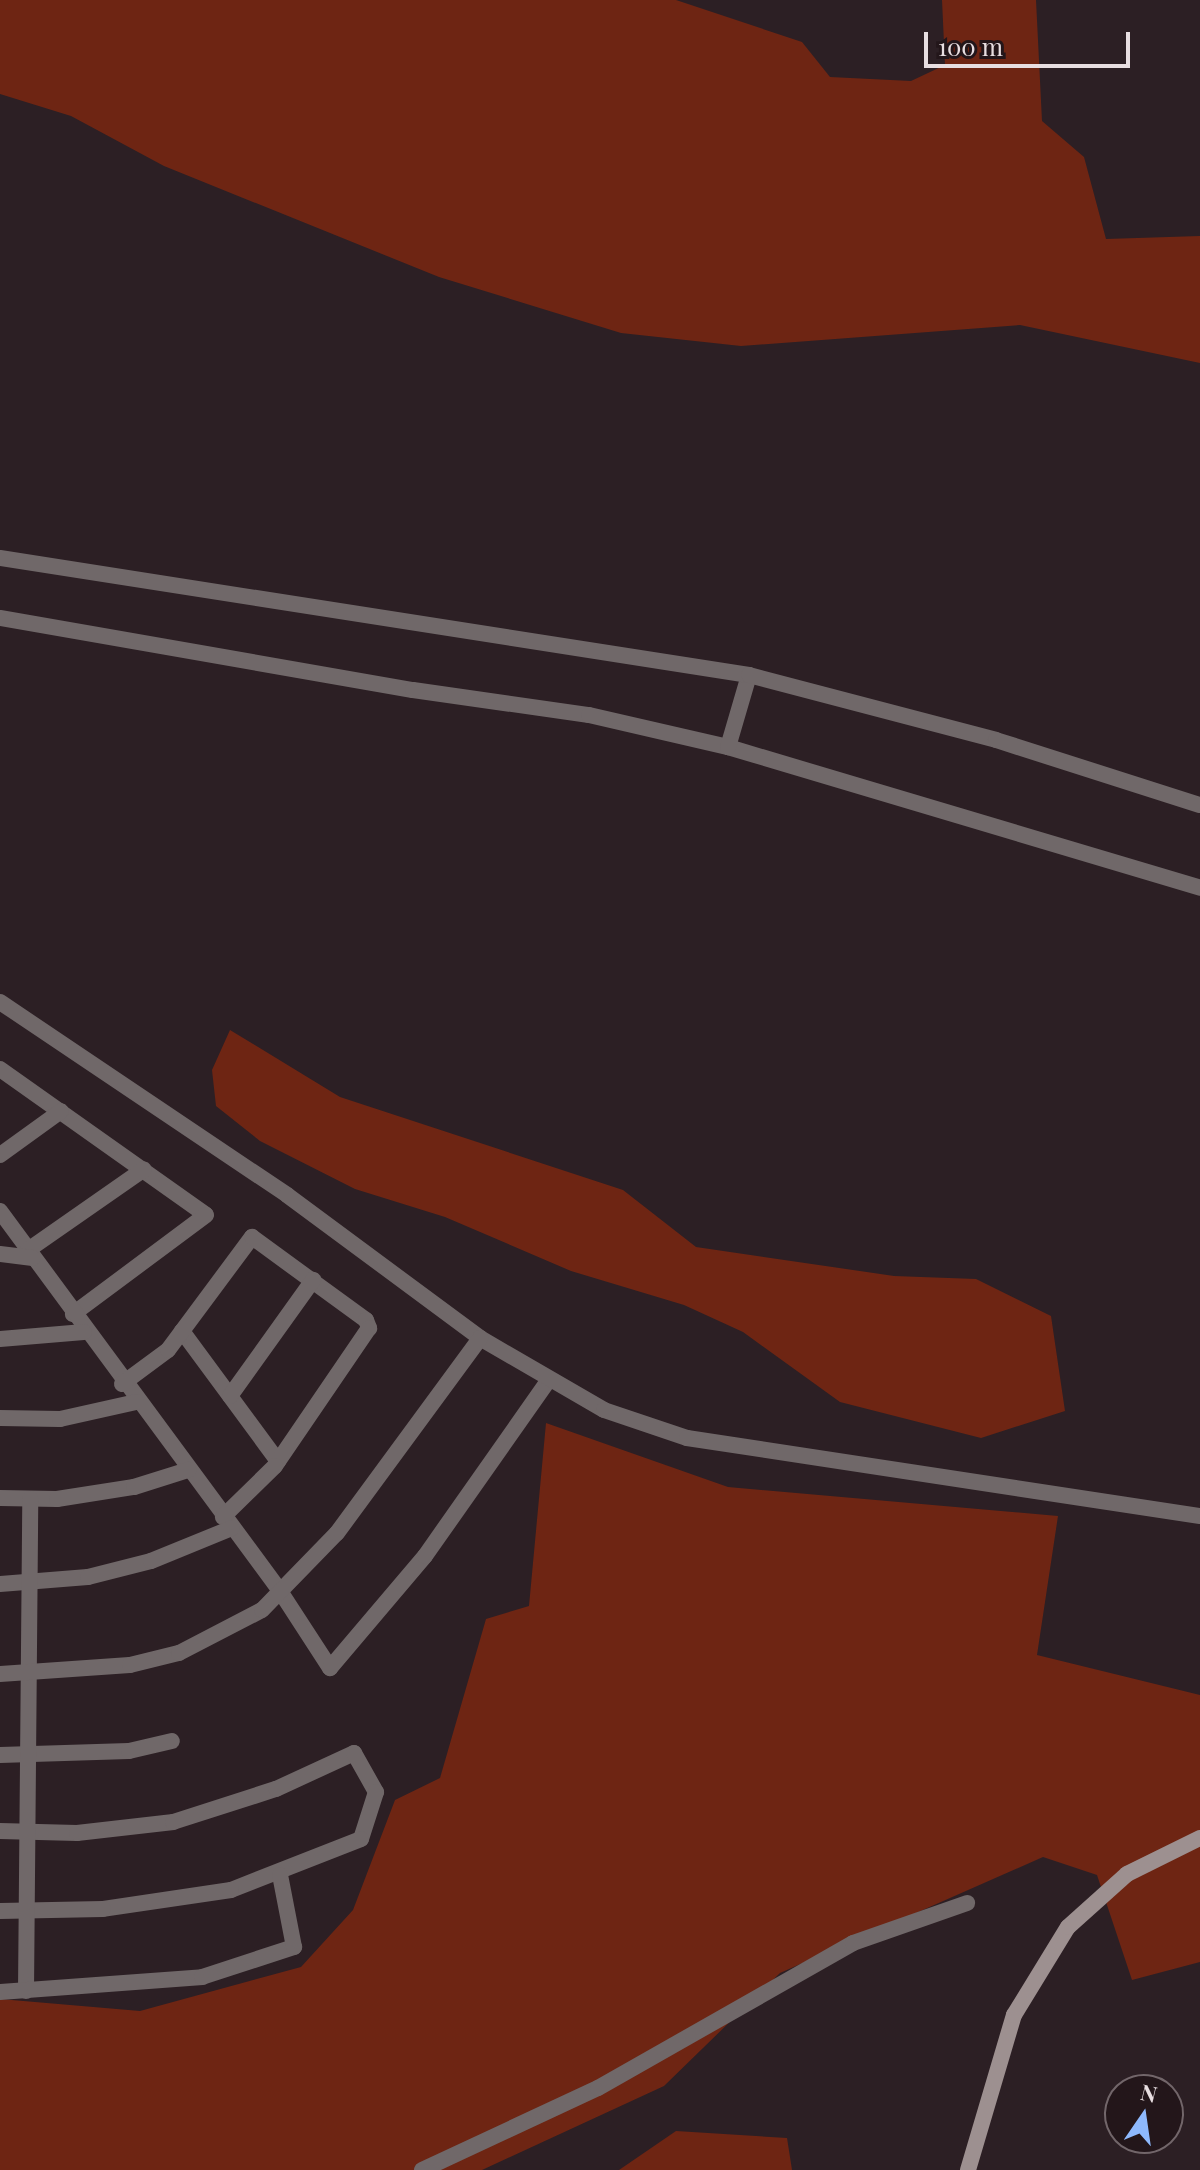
<!DOCTYPE html>
<html>
<head>
<meta charset="utf-8">
<style>
  body { margin:0 }
  #map { position:relative; width:1200px; height:2170px; overflow:hidden; background:#2c1f24; font-family:"Playfair Display",serif }
  div>[style] { position:absolute }
  .green>* { inset:0; background:#6e2513 }
  .minor>* { height:16px; margin:-8px; padding:0 8px; transform-origin:8px; border-radius:8px; background:#706869 }
  .tertiary>* { height:16px; margin:-8px; padding:0 8px; transform-origin:8px; border-radius:8px; background:#706869 }
  .secondary>* { height:16px; margin:-8px; padding:0 8px; transform-origin:8px; border-radius:8px; background:#9d9090 }
  span { translate:-50% -50%; white-space:nowrap; text-align:center; line-height:1.15; -webkit-text-stroke:6px #23161a; paint-order:stroke }
  .north { position:absolute; left:1104px; top:2074px; width:80px; height:80px; box-sizing:border-box; background:#23161a; border:2px solid #72666a; border-radius:50%; rotate:13deg; font-size:22px; font-weight:700; line-height:32px; text-align:center; color:#e8dee1 }
  .north::after { content:''; display:block; margin:auto; width:28px; height:36px; background:#8eb9fd; clip-path:polygon(50% 0,100% 100%,50% 72%,0 100%) }
  .scale { position:absolute; left:924px; top:32px; width:206px; height:36px; box-sizing:border-box; border:4px solid #e8dee1; border-top:0; padding-left:10px; font-size:24px; line-height:28px; white-space:nowrap; color:#e8dee1; -webkit-text-stroke:6px #23161a; paint-order:stroke }
</style>
</head>
<body>
<div id="map">
  <div class="green">
    <div style="clip-path:polygon(0 0,676px 0,802px 42px,830px 77px,911px 81px,945px 65px,942px 0,1036px 0,1042px 121px,1084px 157px,1106px 239px,1200px 236px,1200px 363px,1020px 325px,741px 346px,621px 333px,439px 277px,164px 166px,71px 116px,0 94px)"></div>
    <div style="clip-path:polygon(230px 1030px,340px 1097px,623px 1190px,696px 1247px,894px 1276px,976px 1279px,1051px 1316px,1065px 1411px,981px 1438px,840px 1402px,743px 1332px,684px 1305px,571px 1271px,445px 1217px,355px 1189px,260px 1141px,216px 1106px,212px 1070px)"></div>
    <div style="clip-path:polygon(546px 1423px,728px 1487px,1058px 1516px,1037px 1655px,1200px 1695px,1200px 1962px,1132px 1980px,1097px 1875px,1043px 1857px,780px 1973px,664px 2086px,482px 2170px,0 2170px,0 1999px,140px 2011px,301px 1967px,353px 1910px,395px 1800px,440px 1778px,486px 1619px,529px 1606px)"></div>
    <div style="clip-path:polygon(676px 2131px,787px 2138px,792px 2170px,619px 2170px)"></div>
  </div>
  <div class="minor">
    <div style="left:0;top:618px;width:419px;rotate:9.9deg"></div>
    <div style="left:413px;top:690px;width:178px;rotate:8.1deg"></div>
    <div style="left:589px;top:715px;width:143px;rotate:13deg"></div>
    <div style="left:728px;top:747px;width:493px;rotate:16.6deg"></div>
    <div style="left:728px;top:747px;width:75px;rotate:-73.7deg"></div>
    <div style="left:0;top:1069px;width:252px;rotate:35.3deg"></div>
    <div style="left:206px;top:1215px;width:166px;rotate:143.3deg"></div>
    <div style="left:0;top:1155px;width:75px;rotate:-35.8deg"></div>
    <div style="left:0;top:1211px;width:472px;rotate:53.6deg"></div>
    <div style="left:280px;top:1591px;width:92px;rotate:57deg"></div>
    <div style="left:330px;top:1668px;width:147px;rotate:-49.7deg"></div>
    <div style="left:425px;top:1556px;width:214px;rotate:-54.9deg"></div>
    <div style="left:28px;top:1250px;width:141px;rotate:-34.9deg"></div>
    <div style="left:0;top:1254px;width:33px;rotate:7deg"></div>
    <div style="left:182px;top:1331px;width:162px;rotate:53.6deg"></div>
    <div style="left:0;top:1339px;width:84px;rotate:-4.8deg"></div>
    <div style="left:122px;top:1384px;width:57px;rotate:-36.5deg"></div>
    <div style="left:168px;top:1350px;width:141px;rotate:-53.4deg"></div>
    <div style="left:252px;top:1237px;width:141px;rotate:36.1deg"></div>
    <div style="left:366px;top:1320px;width:9px;rotate:69deg"></div>
    <div style="left:369px;top:1328px;width:167px;rotate:124.3deg"></div>
    <div style="left:275px;top:1466px;width:73px;rotate:135.6deg"></div>
    <div style="left:230px;top:1396px;width:143px;rotate:-54.4deg"></div>
    <div style="left:0;top:1418px;width:60px;rotate:1deg"></div>
    <div style="left:60px;top:1419px;width:78px;rotate:-12.6deg"></div>
    <div style="left:0;top:1498px;width:57px;rotate:1deg"></div>
    <div style="left:57px;top:1499px;width:78px;rotate:-8.9deg"></div>
    <div style="left:134px;top:1487px;width:57px;rotate:-17.5deg"></div>
    <div style="left:0;top:1584px;width:88px;rotate:-4.5deg"></div>
    <div style="left:88px;top:1577px;width:65px;rotate:-14.3deg"></div>
    <div style="left:151px;top:1561px;width:87px;rotate:-22.2deg"></div>
    <div style="left:0;top:1755px;width:129px;rotate:-1.8deg"></div>
    <div style="left:129px;top:1751px;width:44px;rotate:-13.1deg"></div>
    <div style="left:0;top:1831px;width:77px;rotate:1.5deg"></div>
    <div style="left:77px;top:1833px;width:97px;rotate:-6.5deg"></div>
    <div style="left:173px;top:1822px;width:108px;rotate:-17.8deg"></div>
    <div style="left:276px;top:1789px;width:86px;rotate:-24.8deg"></div>
    <div style="left:354px;top:1753px;width:45px;rotate:60.6deg"></div>
    <div style="left:376px;top:1792px;width:49px;rotate:107.7deg"></div>
    <div style="left:361px;top:1839px;width:140px;rotate:158.6deg"></div>
    <div style="left:231px;top:1890px;width:129px;rotate:171.6deg"></div>
    <div style="left:103px;top:1909px;width:103px;rotate:178.9deg"></div>
    <div style="left:26px;top:1991px;width:492px;rotate:-89.5deg"></div>
    <div style="left:0;top:1992px;width:203px;rotate:-4.2deg"></div>
    <div style="left:202px;top:1977px;width:97px;rotate:-18.1deg"></div>
    <div style="left:294px;top:1947px;width:73px;rotate:-101deg"></div>
    <div style="left:422px;top:2170px;width:194px;rotate:-25deg"></div>
    <div style="left:598px;top:2088px;width:293px;rotate:-29.6deg"></div>
    <div style="left:853px;top:1943px;width:121px;rotate:-19.3deg"></div>
  </div>
  <div class="tertiary">
    <div style="left:0;top:558px;width:758px;rotate:8.88deg"></div>
    <div style="left:749px;top:675px;width:255px;rotate:14.7deg"></div>
    <div style="left:996px;top:740px;width:214px;rotate:17.7deg"></div>
    <div style="left:0;top:1002px;width:346px;rotate:33.9deg"></div>
    <div style="left:287px;top:1195px;width:240px;rotate:36.5deg"></div>
    <div style="left:480px;top:1338px;width:143px;rotate:30.1deg"></div>
    <div style="left:604px;top:1410px;width:88px;rotate:18.6deg"></div>
    <div style="left:687px;top:1438px;width:519px;rotate:8.65deg"></div>
    <div style="left:0;top:1674px;width:130px;rotate:-4deg"></div>
    <div style="left:130px;top:1665px;width:50px;rotate:-13.8deg"></div>
    <div style="left:179px;top:1653px;width:93px;rotate:-27.4deg"></div>
    <div style="left:262px;top:1610px;width:107px;rotate:-45.8deg"></div>
    <div style="left:337px;top:1533px;width:242px;rotate:-53.7deg"></div>
  </div>
  <div class="secondary">
    <div style="left:968px;top:2170px;width:162px;rotate:-73.5deg"></div>
    <div style="left:1014px;top:2015px;width:103px;rotate:-58.5deg"></div>
    <div style="left:1068px;top:1927px;width:79px;rotate:-41.9deg"></div>
    <div style="left:1127px;top:1874px;width:81px;rotate:-26.3deg"></div>
  </div>
  <div class="north">N</div>
  <div class="scale">100 m</div>
</div>
</body>
</html>
